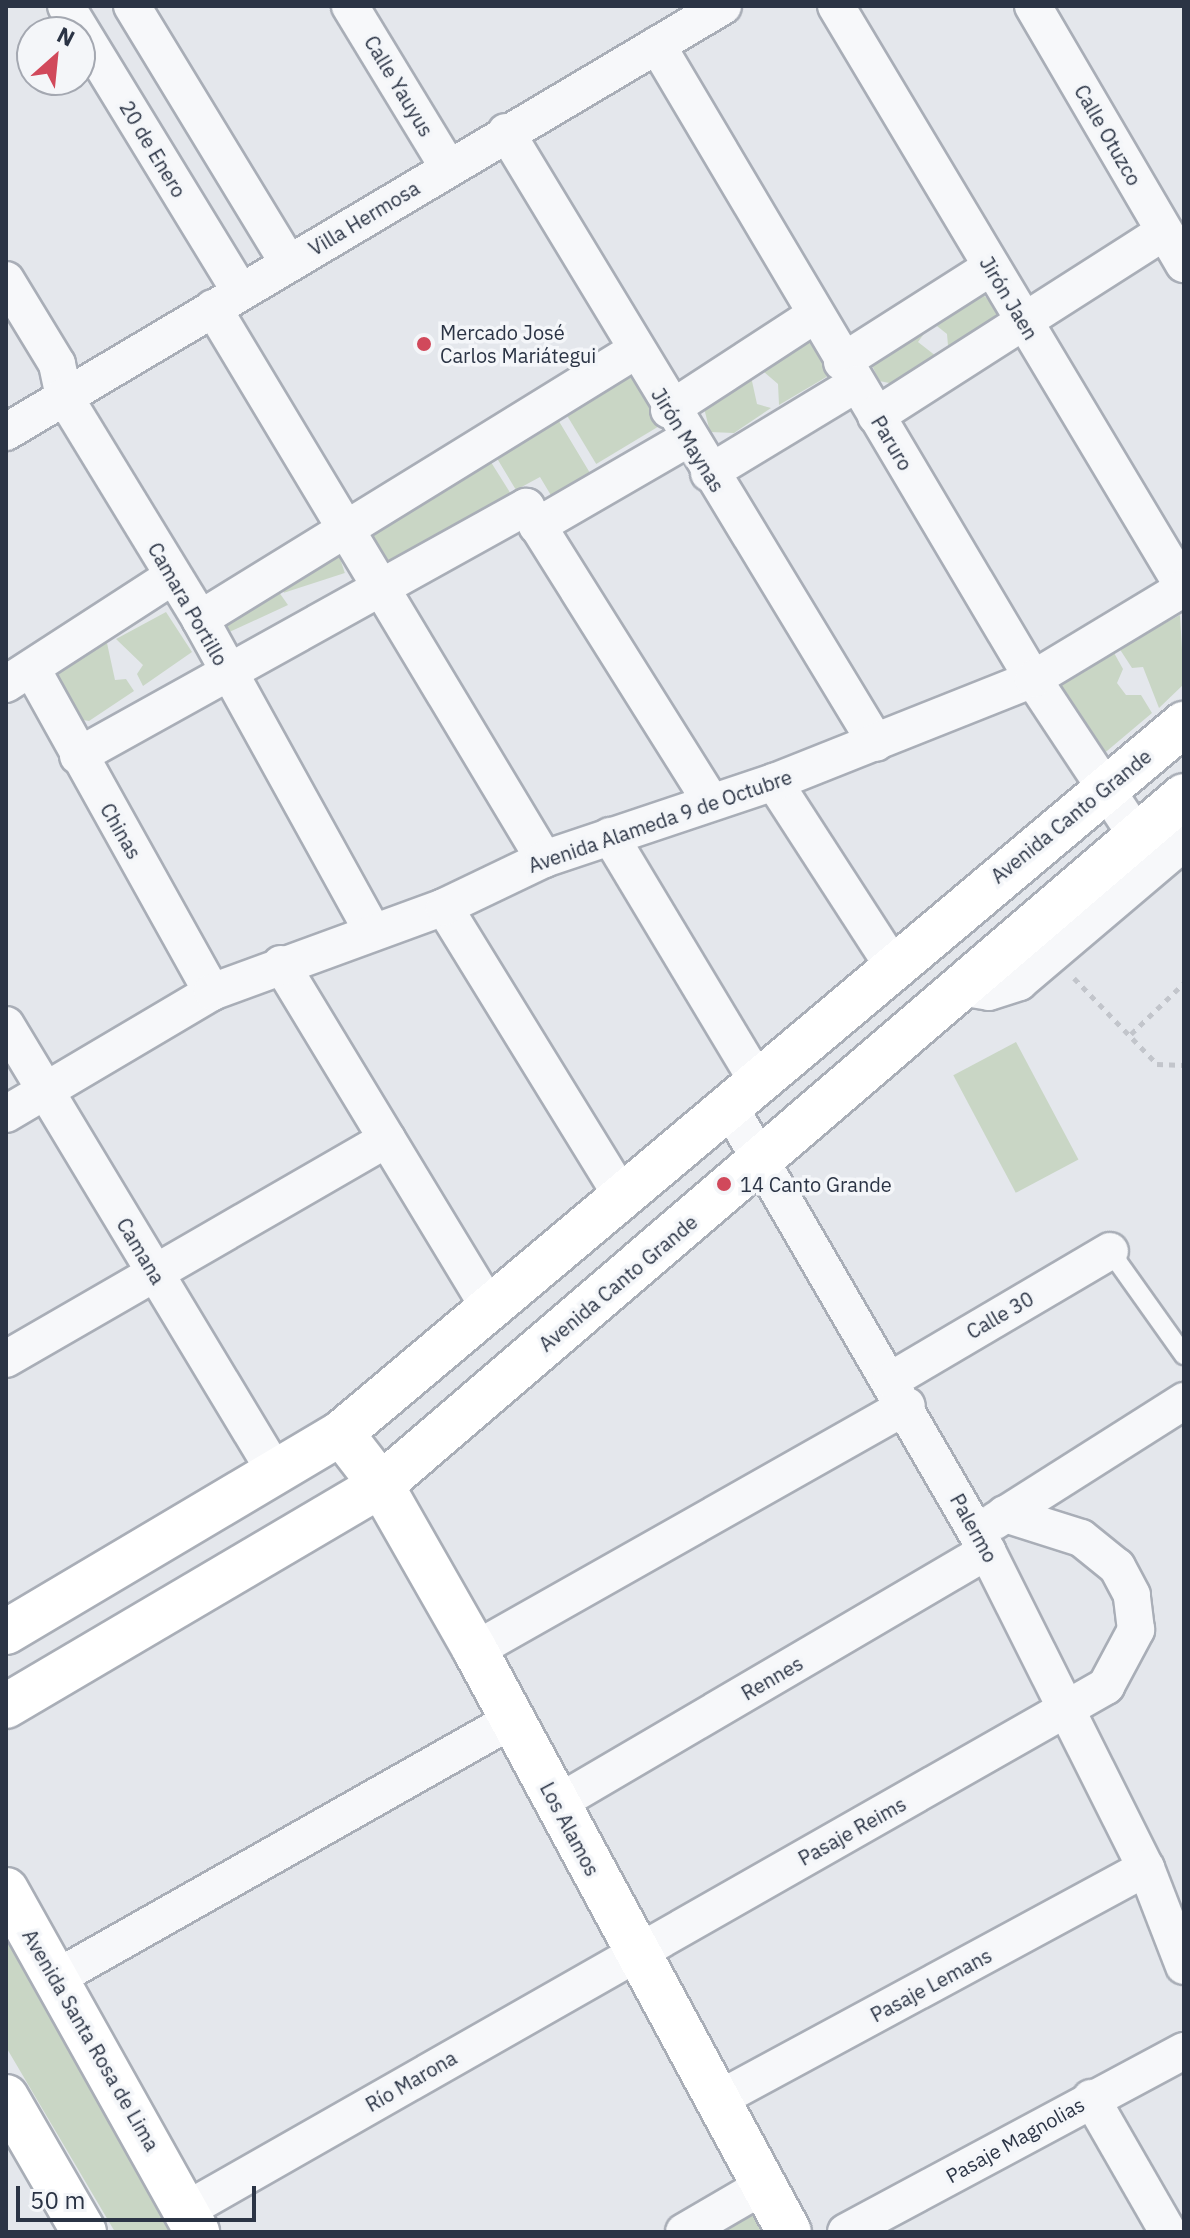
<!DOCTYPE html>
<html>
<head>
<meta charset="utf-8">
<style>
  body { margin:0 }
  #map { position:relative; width:1190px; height:2238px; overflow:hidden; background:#e4e7ec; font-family:"IBM Plex Sans",sans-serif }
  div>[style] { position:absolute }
  .green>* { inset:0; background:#c9d6c5; transform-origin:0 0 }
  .path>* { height:5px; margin-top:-2.5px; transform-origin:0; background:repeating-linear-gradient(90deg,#c2c5cb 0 6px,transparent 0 12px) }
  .roads { filter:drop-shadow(2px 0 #a9aeb7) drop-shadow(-2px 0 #a9aeb7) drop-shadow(0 2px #a9aeb7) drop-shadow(0 -2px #a9aeb7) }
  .lane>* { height:18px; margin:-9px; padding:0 9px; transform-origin:9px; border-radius:9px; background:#f7f8fa }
  .street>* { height:36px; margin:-18px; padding:0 18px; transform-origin:18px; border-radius:18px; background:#f7f8fa }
  .secondary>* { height:44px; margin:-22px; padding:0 22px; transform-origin:22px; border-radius:22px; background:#fff }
  .primary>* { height:44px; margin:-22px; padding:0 22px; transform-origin:22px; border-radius:22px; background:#fff }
  .dots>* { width:22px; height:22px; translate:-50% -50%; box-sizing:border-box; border:4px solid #f4f6f9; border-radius:50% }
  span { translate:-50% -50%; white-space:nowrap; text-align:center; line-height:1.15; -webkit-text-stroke:7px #f4f6f9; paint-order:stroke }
  .street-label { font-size:20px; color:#2b3445 }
  .poi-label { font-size:20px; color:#2b3445 }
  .left { translate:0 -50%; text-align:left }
  .frame { position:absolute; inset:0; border:8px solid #2b3445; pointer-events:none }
  .north { position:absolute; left:16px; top:16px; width:80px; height:80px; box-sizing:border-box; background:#f4f6f9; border:2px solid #a4a8b1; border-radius:50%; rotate:27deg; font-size:22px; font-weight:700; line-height:32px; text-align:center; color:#2b3445 }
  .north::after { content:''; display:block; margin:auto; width:28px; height:36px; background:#d1495b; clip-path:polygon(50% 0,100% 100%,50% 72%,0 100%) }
  .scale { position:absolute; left:16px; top:2186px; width:240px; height:36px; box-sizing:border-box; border:4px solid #2b3445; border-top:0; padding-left:10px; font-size:24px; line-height:28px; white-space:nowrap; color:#2b3445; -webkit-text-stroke:6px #f4f6f9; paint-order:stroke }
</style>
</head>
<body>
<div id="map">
  <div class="green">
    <div style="clip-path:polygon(979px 291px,1000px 311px,997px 321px,949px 357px,947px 334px,927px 318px)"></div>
    <div style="clip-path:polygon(921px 322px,926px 331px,918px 342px,941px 360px,900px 385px,879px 381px,871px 363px)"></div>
    <div style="clip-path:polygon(812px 340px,831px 366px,828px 376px,779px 405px,778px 384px,757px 366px)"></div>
    <div style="clip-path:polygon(750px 372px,757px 404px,771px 408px,734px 433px,710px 432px,703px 404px)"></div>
    <div style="left:632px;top:376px;width:57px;height:76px;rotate:59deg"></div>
    <div style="clip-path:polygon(557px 418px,590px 473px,552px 497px,540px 477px,516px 490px,495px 455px)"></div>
    <div style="left:489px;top:459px;width:40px;height:142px;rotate:58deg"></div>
    <div style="left:338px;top:552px;width:22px;height:64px;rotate:72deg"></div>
    <div style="clip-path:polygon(276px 588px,288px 605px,225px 634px,225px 615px)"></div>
    <div style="clip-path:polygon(166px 612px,192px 652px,143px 686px,137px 674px,143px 665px,116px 639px)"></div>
    <div style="clip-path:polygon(1180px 615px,1184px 684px,1159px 708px,1143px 667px,1132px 668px,1119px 648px)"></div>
    <div style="clip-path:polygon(107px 643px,115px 680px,126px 679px,134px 691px,89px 721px,77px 719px,54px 682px,57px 672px)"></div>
    <div style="clip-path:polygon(1113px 651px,1123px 669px,1117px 683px,1126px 695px,1141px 695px,1152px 713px,1101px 756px,1056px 686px)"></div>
    <div style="left:1016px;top:1042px;width:133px;height:71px;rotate:62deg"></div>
    <div style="clip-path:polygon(6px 1939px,46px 2009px,176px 2232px,115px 2232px,6px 2047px)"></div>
    <div style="clip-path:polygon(756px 2208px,769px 2232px,714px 2232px)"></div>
  </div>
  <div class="path">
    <div style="left:1074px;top:978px;width:120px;rotate:46deg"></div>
    <div style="left:1157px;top:1064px;width:27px;rotate:2deg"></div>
    <div style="left:1131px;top:1034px;width:74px;rotate:-43.9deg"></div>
  </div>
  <div class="roads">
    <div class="lane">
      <div style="left:1110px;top:1251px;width:128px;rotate:54.6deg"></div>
    </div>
    <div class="street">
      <div style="left:66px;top:6px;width:334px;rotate:58.6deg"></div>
      <div style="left:132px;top:6px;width:301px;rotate:58.7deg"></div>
      <div style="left:350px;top:6px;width:188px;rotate:58.7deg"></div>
      <div style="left:836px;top:6px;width:678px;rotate:59.12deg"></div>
      <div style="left:1033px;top:6px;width:299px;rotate:59.7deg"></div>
      <div style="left:657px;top:45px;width:737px;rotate:59.33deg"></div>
      <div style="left:1033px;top:679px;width:188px;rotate:56.5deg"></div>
      <div style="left:506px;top:132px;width:714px;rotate:58.8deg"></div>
      <div style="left:6px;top:280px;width:98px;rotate:58.7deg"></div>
      <div style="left:57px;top:364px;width:33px;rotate:78deg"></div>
      <div style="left:64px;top:396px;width:261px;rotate:58.6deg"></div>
      <div style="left:200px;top:619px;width:355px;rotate:61.1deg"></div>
      <div style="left:213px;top:308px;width:643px;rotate:59.01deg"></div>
      <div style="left:842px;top:362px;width:177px;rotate:-32.5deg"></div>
      <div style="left:669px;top:410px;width:174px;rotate:-33.1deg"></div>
      <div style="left:876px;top:416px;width:342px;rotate:-32.6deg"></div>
      <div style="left:6px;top:432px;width:834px;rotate:-30.72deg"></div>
      <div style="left:709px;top:473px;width:172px;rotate:-31.2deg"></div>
      <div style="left:537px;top:526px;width:173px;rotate:-30.1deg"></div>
      <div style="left:200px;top:619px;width:509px;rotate:-31.66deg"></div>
      <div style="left:32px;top:669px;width:370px;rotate:60.9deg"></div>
      <div style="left:6px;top:684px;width:199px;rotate:-32.9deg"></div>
      <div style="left:78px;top:756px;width:513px;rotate:-29.07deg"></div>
      <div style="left:526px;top:507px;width:348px;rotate:57.9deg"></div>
      <div style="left:774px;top:782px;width:219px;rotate:57.1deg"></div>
      <div style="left:610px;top:836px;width:287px;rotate:59deg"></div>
      <div style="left:444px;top:907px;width:338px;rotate:58.4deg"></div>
      <div style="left:281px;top:964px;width:400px;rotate:58.8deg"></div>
      <div style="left:959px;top:987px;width:30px;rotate:9deg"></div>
      <div style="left:989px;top:992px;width:32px;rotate:-18deg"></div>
      <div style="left:1019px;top:982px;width:216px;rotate:-40.3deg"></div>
      <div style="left:6px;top:1025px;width:525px;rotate:58.94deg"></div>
      <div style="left:729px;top:1106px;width:514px;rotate:59.9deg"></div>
      <div style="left:987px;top:1551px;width:355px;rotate:63.4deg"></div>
      <div style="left:1146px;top:1868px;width:105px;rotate:68.8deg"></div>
      <div style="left:6px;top:1114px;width:239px;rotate:-30.6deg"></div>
      <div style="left:212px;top:992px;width:247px;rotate:-20.1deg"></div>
      <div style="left:444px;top:907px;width:111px;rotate:-25.6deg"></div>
      <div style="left:544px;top:859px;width:243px;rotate:-18.5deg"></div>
      <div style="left:774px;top:782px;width:279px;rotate:-21.7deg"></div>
      <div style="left:1033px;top:679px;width:176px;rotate:-31.1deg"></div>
      <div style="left:6px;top:1359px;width:440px;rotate:-30deg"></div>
      <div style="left:891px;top:1380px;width:254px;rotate:-30.5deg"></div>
      <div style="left:995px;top:1521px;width:224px;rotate:-32.4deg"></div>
      <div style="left:475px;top:1650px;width:496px;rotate:-29.5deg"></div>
      <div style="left:556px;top:1804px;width:500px;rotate:-30.4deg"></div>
      <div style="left:56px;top:1978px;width:524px;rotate:-29.5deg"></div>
      <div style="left:1091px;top:2098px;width:155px;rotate:60.1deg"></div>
      <div style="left:715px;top:2101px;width:490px;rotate:-28.4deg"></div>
      <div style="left:188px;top:2209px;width:1057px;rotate:-29.67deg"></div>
      <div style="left:1106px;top:1686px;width:64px;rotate:-61.8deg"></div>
      <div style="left:1136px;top:1630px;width:35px;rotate:-97deg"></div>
      <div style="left:1132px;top:1595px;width:32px;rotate:-118deg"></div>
      <div style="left:1117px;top:1567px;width:46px;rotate:-141.1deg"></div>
      <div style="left:1081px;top:1538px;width:80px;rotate:-162.5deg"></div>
      <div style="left:684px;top:2232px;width:91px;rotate:-30.2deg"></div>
      <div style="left:846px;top:2232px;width:383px;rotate:-28.2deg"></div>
    </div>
    <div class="secondary">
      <div style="left:341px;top:1433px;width:66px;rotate:52.4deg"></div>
      <div style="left:381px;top:1485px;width:190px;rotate:60.3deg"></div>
      <div style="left:475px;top:1650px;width:661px;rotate:61.65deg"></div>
      <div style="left:6px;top:1890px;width:392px;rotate:60.8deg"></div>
      <div style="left:6px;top:2097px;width:156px;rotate:60deg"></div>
    </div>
    <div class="primary">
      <div style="left:6px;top:1632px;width:390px;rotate:-30.7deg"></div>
      <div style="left:341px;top:1433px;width:1102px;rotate:-40.07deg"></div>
      <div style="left:6px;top:1706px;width:435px;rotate:-30.5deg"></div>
      <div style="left:381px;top:1485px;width:1058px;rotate:-40.63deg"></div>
    </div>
  </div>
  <div class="dots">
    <div style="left:424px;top:344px;background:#d1495b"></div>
    <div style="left:724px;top:1184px;background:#d1495b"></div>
  </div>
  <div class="street-label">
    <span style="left:399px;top:86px;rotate:59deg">Calle Yauyus</span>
    <span style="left:1108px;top:135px;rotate:60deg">Calle Otuzco</span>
    <span style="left:153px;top:149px;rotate:59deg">20 de Enero</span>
    <span style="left:364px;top:218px;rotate:-31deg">Villa Hermosa</span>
    <span style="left:1009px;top:298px;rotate:59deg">Jirón Jaen</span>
    <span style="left:688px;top:440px;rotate:58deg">Jirón Maynas</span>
    <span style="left:892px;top:443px;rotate:59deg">Paruro</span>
    <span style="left:188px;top:604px;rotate:60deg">Camara Portillo</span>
    <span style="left:1071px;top:816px;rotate:-39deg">Avenida Canto Grande</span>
    <span style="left:660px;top:821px;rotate:-19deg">Avenida Alameda 9 de Octubre</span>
    <span style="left:121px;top:831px;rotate:60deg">Chinas</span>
    <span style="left:141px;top:1251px;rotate:59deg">Camana</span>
    <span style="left:618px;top:1283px;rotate:-40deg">Avenida Canto Grande</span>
    <span style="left:1000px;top:1315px;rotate:-30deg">Calle 30</span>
    <span style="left:974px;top:1528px;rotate:61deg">Palermo</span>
    <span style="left:772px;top:1678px;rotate:-30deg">Rennes</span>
    <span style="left:570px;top:1829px;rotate:62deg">Los Alamos</span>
    <span style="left:852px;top:1831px;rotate:-29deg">Pasaje Reims</span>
    <span style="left:931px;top:1985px;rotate:-28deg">Pasaje Lemans</span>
    <span style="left:91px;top:2040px;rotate:60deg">Avenida Santa Rosa de Lima</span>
    <span style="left:411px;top:2081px;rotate:-30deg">Río Marona</span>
    <span style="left:1015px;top:2140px;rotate:-29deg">Pasaje Magnolias</span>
  </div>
  <div class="poi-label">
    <span class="left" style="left:440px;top:344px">Mercado José<br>Carlos Mariátegui</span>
    <span class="left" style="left:740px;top:1184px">14 Canto Grande</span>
  </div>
  <div class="frame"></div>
  <div class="north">N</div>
  <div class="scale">50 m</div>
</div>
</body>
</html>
